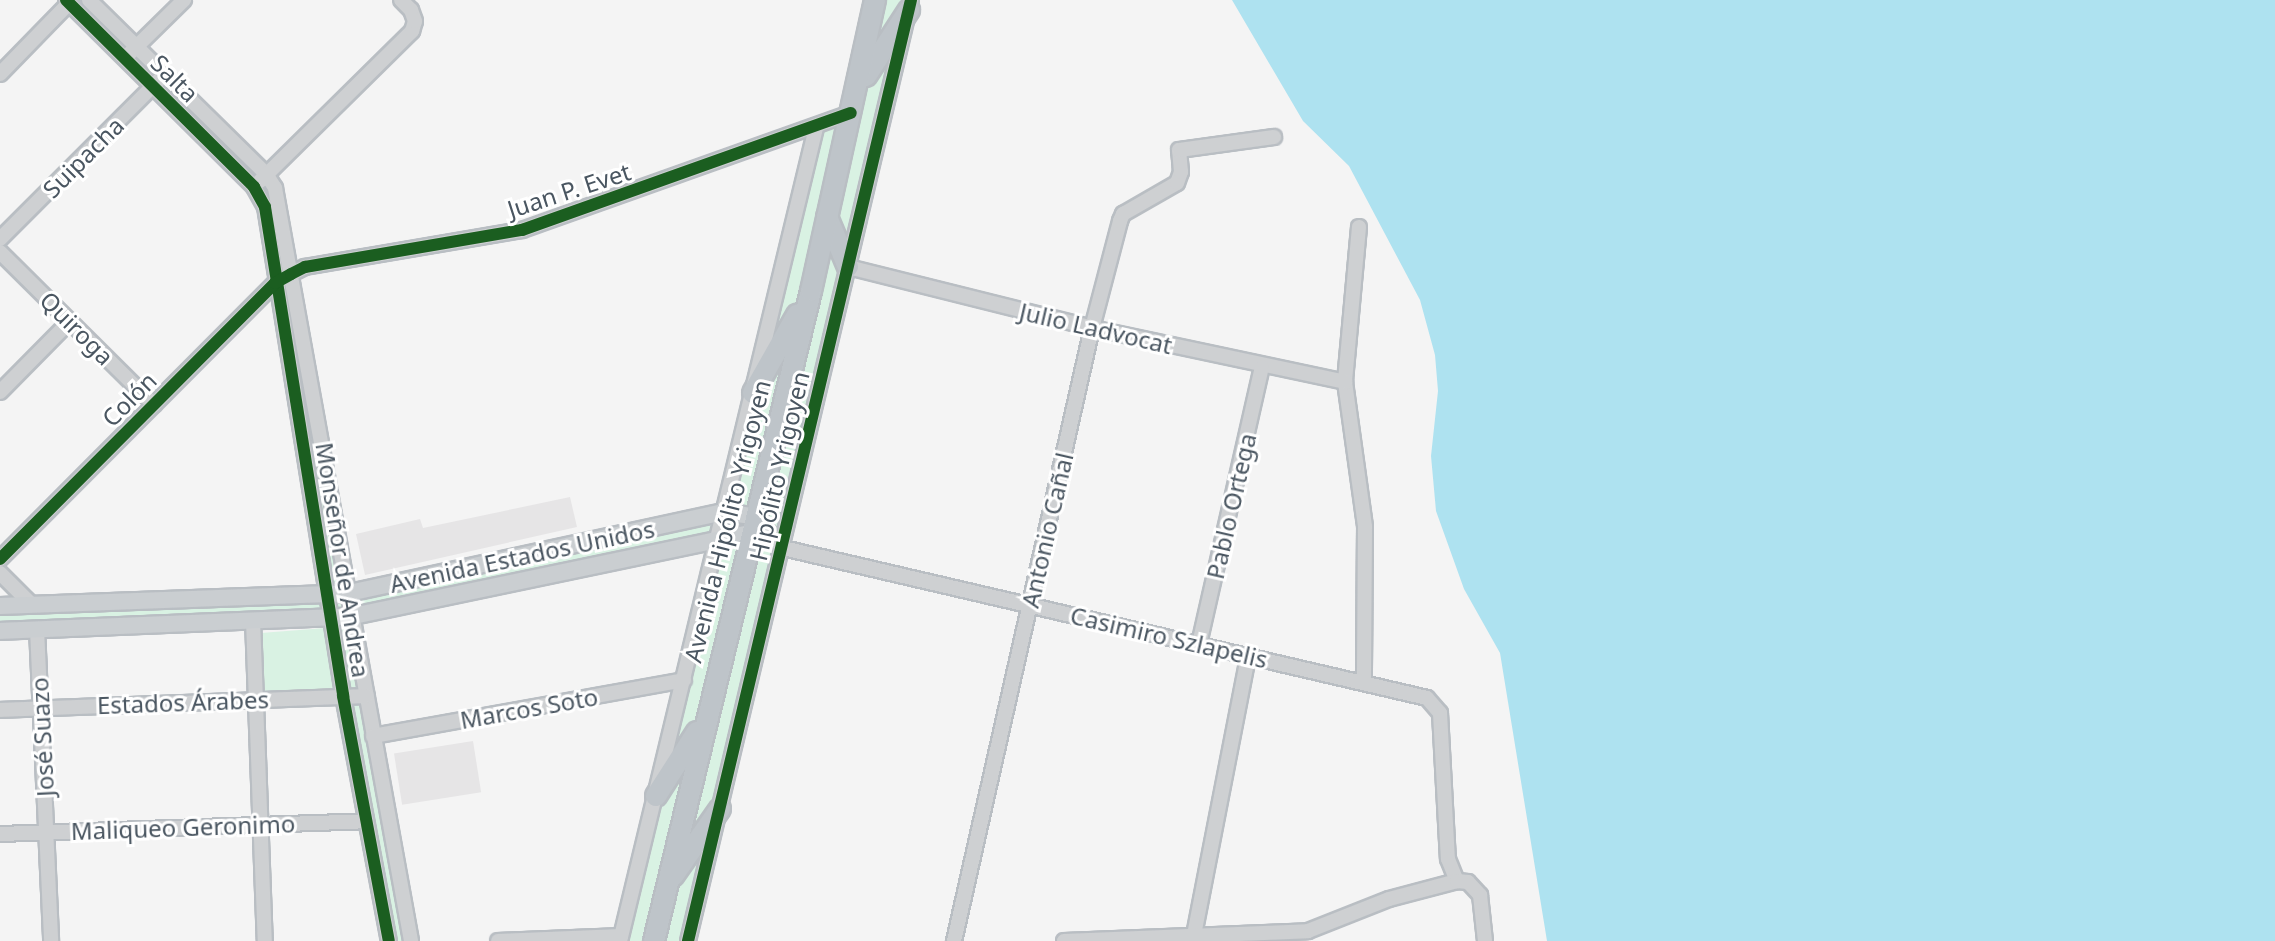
<!DOCTYPE html>
<html>
<head>
<meta charset="utf-8">
<style>
  body { margin:0 }
  #map { position:relative; width:2275px; height:941px; overflow:hidden; background:#f4f4f4; font-family:"Noto Sans",sans-serif }
  div>[style] { position:absolute }
  .education>* { inset:0; background:#e6e5e6; transform-origin:0 0 }
  .green>* { inset:0; background:#d9f2e3 }
  .water>* { inset:0; background:#aee2f0 }
  .roads { filter:drop-shadow(2px 0 #b9bec3) drop-shadow(-2px 0 #b9bec3) drop-shadow(0 2px #b9bec3) drop-shadow(0 -2px #b9bec3) }
  .minor>* { height:14px; margin:-7px; padding:0 7px; transform-origin:7px; border-radius:7px; background:#ced0d2 }
  .major>* { height:16px; margin:-8px; padding:0 8px; transform-origin:8px; border-radius:8px; background:#caced1 }
  .highway>* { height:20px; margin:-10px; padding:0 10px; transform-origin:10px; border-radius:10px; background:#bec4c9 }
  .cycleway>* { height:12px; margin:-6px; padding:0 6px; transform-origin:6px; border-radius:6px; background:#1b5e20 }
  span { translate:-50% -50%; white-space:nowrap; text-align:center; line-height:1.15; -webkit-text-stroke:6px #fff; paint-order:stroke }
  .street-label { font-size:24px; color:#4a5661 }
</style>
</head>
<body>
<div id="map">
  <div class="education">
    <div style="clip-path:polygon(570px 497px,577px 527px,365px 575px,356px 534px,420px 519px,423px 528px)"></div>
    <div style="left:473px;top:741px;width:52px;height:80px;rotate:81deg"></div>
  </div>
  <div class="green">
    <div style="clip-path:polygon(66px 0,89px 0,266px 174px,349px 593px,725px 512px,816px 128px,851px 113px,875px 0,911px 0,688px 941px,620px 941px,717px 542px,354px 616px,411px 941px,389px 941px,331px 617px,0 631px,0 606px,326px 594px,264px 207px)"></div>
    <div style="clip-path:polygon(325px 628px,336px 689px,262px 693px,261px 633px)"></div>
  </div>
  <div class="water">
    <div style="clip-path:polygon(1232px 0,2275px 0,2275px 941px,1547px 941px,1500px 653px,1464px 589px,1436px 511px,1431px 456px,1438px 391px,1435px 355px,1420px 300px,1349px 166px,1303px 121px)"></div>
  </div>
  <div class="roads">
    <div class="minor">
      <div style="left:66px;top:0;width:265px;rotate:44.8deg"></div>
      <div style="left:254px;top:187px;width:23px;rotate:61deg"></div>
      <div style="left:265px;top:207px;width:495px;rotate:80.9deg"></div>
      <div style="left:343px;top:696px;width:249px;rotate:79.4deg"></div>
      <div style="left:89px;top:0;width:248px;rotate:44.5deg"></div>
      <div style="left:266px;top:174px;width:17px;rotate:57deg"></div>
      <div style="left:275px;top:188px;width:765px;rotate:79.76deg"></div>
      <div style="left:130px;top:53px;width:76px;rotate:-44.5deg"></div>
      <div style="left:0;top:74px;width:99px;rotate:-45.8deg"></div>
      <div style="left:260px;top:181px;width:214px;rotate:-44.6deg"></div>
      <div style="left:412px;top:31px;width:10px;rotate:-73deg"></div>
      <div style="left:415px;top:21px;width:12px;rotate:-110deg"></div>
      <div style="left:411px;top:10px;width:14px;rotate:-135deg"></div>
      <div style="left:1359px;top:227px;width:156px;rotate:95.2deg"></div>
      <div style="left:1345px;top:382px;width:146px;rotate:82.1deg"></div>
      <div style="left:1365px;top:527px;width:156px;rotate:90.4deg"></div>
      <div style="left:0;top:239px;width:225px;rotate:-45deg"></div>
      <div style="left:0;top:252px;width:217px;rotate:44.8deg"></div>
      <div style="left:848px;top:267px;width:252px;rotate:14deg"></div>
      <div style="left:1092px;top:328px;width:259px;rotate:12deg"></div>
      <div style="left:0;top:392px;width:100px;rotate:-45.4deg"></div>
      <div style="left:755px;top:517px;width:42px;rotate:47.9deg"></div>
      <div style="left:783px;top:548px;width:661px;rotate:13.11deg"></div>
      <div style="left:1427px;top:698px;width:20px;rotate:49deg"></div>
      <div style="left:1440px;top:713px;width:146px;rotate:86.9deg"></div>
      <div style="left:1448px;top:859px;width:24px;rotate:68deg"></div>
      <div style="left:0;top:559px;width:390px;rotate:-45.1deg"></div>
      <div style="left:275px;top:283px;width:18px;rotate:-29deg"></div>
      <div style="left:291px;top:274px;width:16px;rotate:-27deg"></div>
      <div style="left:305px;top:267px;width:220px;rotate:-9.7deg"></div>
      <div style="left:522px;top:230px;width:349px;rotate:-19.6deg"></div>
      <div style="left:0;top:573px;width:45px;rotate:45deg"></div>
      <div style="left:253px;top:620px;width:321px;rotate:87.9deg"></div>
      <div style="left:37px;top:629px;width:312px;rotate:87.4deg"></div>
      <div style="left:1199px;top:644px;width:284px;rotate:-77.2deg"></div>
      <div style="left:0;top:710px;width:367px;rotate:-2.2deg"></div>
      <div style="left:373px;top:736px;width:316px;rotate:-10.2deg"></div>
      <div style="left:0;top:834px;width:365px;rotate:-2deg"></div>
      <div style="left:1194px;top:935px;width:284px;rotate:-79deg"></div>
      <div style="left:498px;top:941px;width:123px;rotate:-2.3deg"></div>
      <div style="left:620px;top:941px;width:836px;rotate:-76.45deg"></div>
      <div style="left:688px;top:941px;width:967px;rotate:-76.67deg"></div>
      <div style="left:954px;top:941px;width:628px;rotate:-77.31deg"></div>
      <div style="left:1092px;top:328px;width:111px;rotate:-75.3deg"></div>
      <div style="left:1120px;top:221px;width:8px;rotate:-67deg"></div>
      <div style="left:1123px;top:214px;width:62px;rotate:-29.9deg"></div>
      <div style="left:1177px;top:183px;width:12px;rotate:-70deg"></div>
      <div style="left:1181px;top:172px;width:22px;rotate:-95deg"></div>
      <div style="left:1179px;top:150px;width:96px;rotate:-7.8deg"></div>
      <div style="left:1064px;top:941px;width:244px;rotate:-2.3deg"></div>
      <div style="left:1308px;top:931px;width:87px;rotate:-21.6deg"></div>
      <div style="left:1389px;top:899px;width:70px;rotate:-14.8deg"></div>
      <div style="left:1457px;top:881px;width:11px;rotate:5deg"></div>
      <div style="left:1468px;top:882px;width:18px;rotate:47deg"></div>
      <div style="left:1480px;top:895px;width:46px;rotate:83.8deg"></div>
    </div>
    <div class="major">
      <div style="left:0;top:606px;width:349px;rotate:-2.1deg"></div>
      <div style="left:349px;top:593px;width:385px;rotate:-12.2deg"></div>
      <div style="left:725px;top:512px;width:30px;rotate:9deg"></div>
      <div style="left:0;top:631px;width:353px;rotate:-2.4deg"></div>
      <div style="left:353px;top:616px;width:407px;rotate:-11.8deg"></div>
    </div>
    <div class="highway">
      <div style="left:866px;top:76px;width:79px;rotate:-56.9deg"></div>
      <div style="left:827px;top:217px;width:54px;rotate:67.2deg"></div>
      <div style="left:753px;top:393px;width:90px;rotate:-60.6deg"></div>
      <div style="left:656px;top:796px;width:76px;rotate:-57.4deg"></div>
      <div style="left:673px;top:876px;width:82px;rotate:-55deg"></div>
      <div style="left:654px;top:941px;width:669px;rotate:-76.42deg"></div>
      <div style="left:811px;top:291px;width:298px;rotate:-77.6deg"></div>
    </div>
  </div>
  <div class="cycleway">
    <div style="left:66px;top:0;width:265px;rotate:44.8deg"></div>
    <div style="left:254px;top:187px;width:23px;rotate:61deg"></div>
    <div style="left:265px;top:207px;width:495px;rotate:80.9deg"></div>
    <div style="left:343px;top:696px;width:249px;rotate:79.4deg"></div>
    <div style="left:0;top:559px;width:390px;rotate:-45.1deg"></div>
    <div style="left:275px;top:283px;width:18px;rotate:-29deg"></div>
    <div style="left:291px;top:274px;width:16px;rotate:-27deg"></div>
    <div style="left:305px;top:267px;width:220px;rotate:-9.7deg"></div>
    <div style="left:522px;top:230px;width:349px;rotate:-19.6deg"></div>
    <div style="left:688px;top:941px;width:967px;rotate:-76.67deg"></div>
  </div>
  <div class="street-label">
    <span style="left:175px;top:78px;rotate:45deg">Salta</span>
    <span style="left:83px;top:157px;rotate:-45deg">Suipacha</span>
    <span style="left:569px;top:190px;rotate:-18deg">Juan P. Evet</span>
    <span style="left:77px;top:328px;rotate:45deg">Quiroga</span>
    <span style="left:1096px;top:328px;rotate:13deg">Julio Ladvocat</span>
    <span style="left:129px;top:399px;rotate:-45deg">Colón</span>
    <span style="left:779px;top:466px;rotate:-77deg">Hipólito Yrigoyen</span>
    <span style="left:1231px;top:506px;rotate:-77deg">Pablo Ortega</span>
    <span style="left:727px;top:521px;rotate:-76deg">Avenida Hipólito Yrigoyen</span>
    <span style="left:1047px;top:530px;rotate:-77deg">Antonio Cañal</span>
    <span style="left:522px;top:556px;rotate:-12deg">Avenida Estados Unidos</span>
    <span style="left:343px;top:560px;rotate:81deg">Monseñor de Andrea</span>
    <span style="left:1169px;top:637px;rotate:13deg">Casimiro Szlapelis</span>
    <span style="left:183px;top:702px;rotate:-2deg">Estados Árabes</span>
    <span style="left:529px;top:708px;rotate:-10deg">Marcos Soto</span>
    <span style="left:42px;top:737px;rotate:-93deg">José Suazo</span>
    <span style="left:183px;top:827px;rotate:-2deg">Maliqueo Geronimo</span>
  </div>
</div>
</body>
</html>
